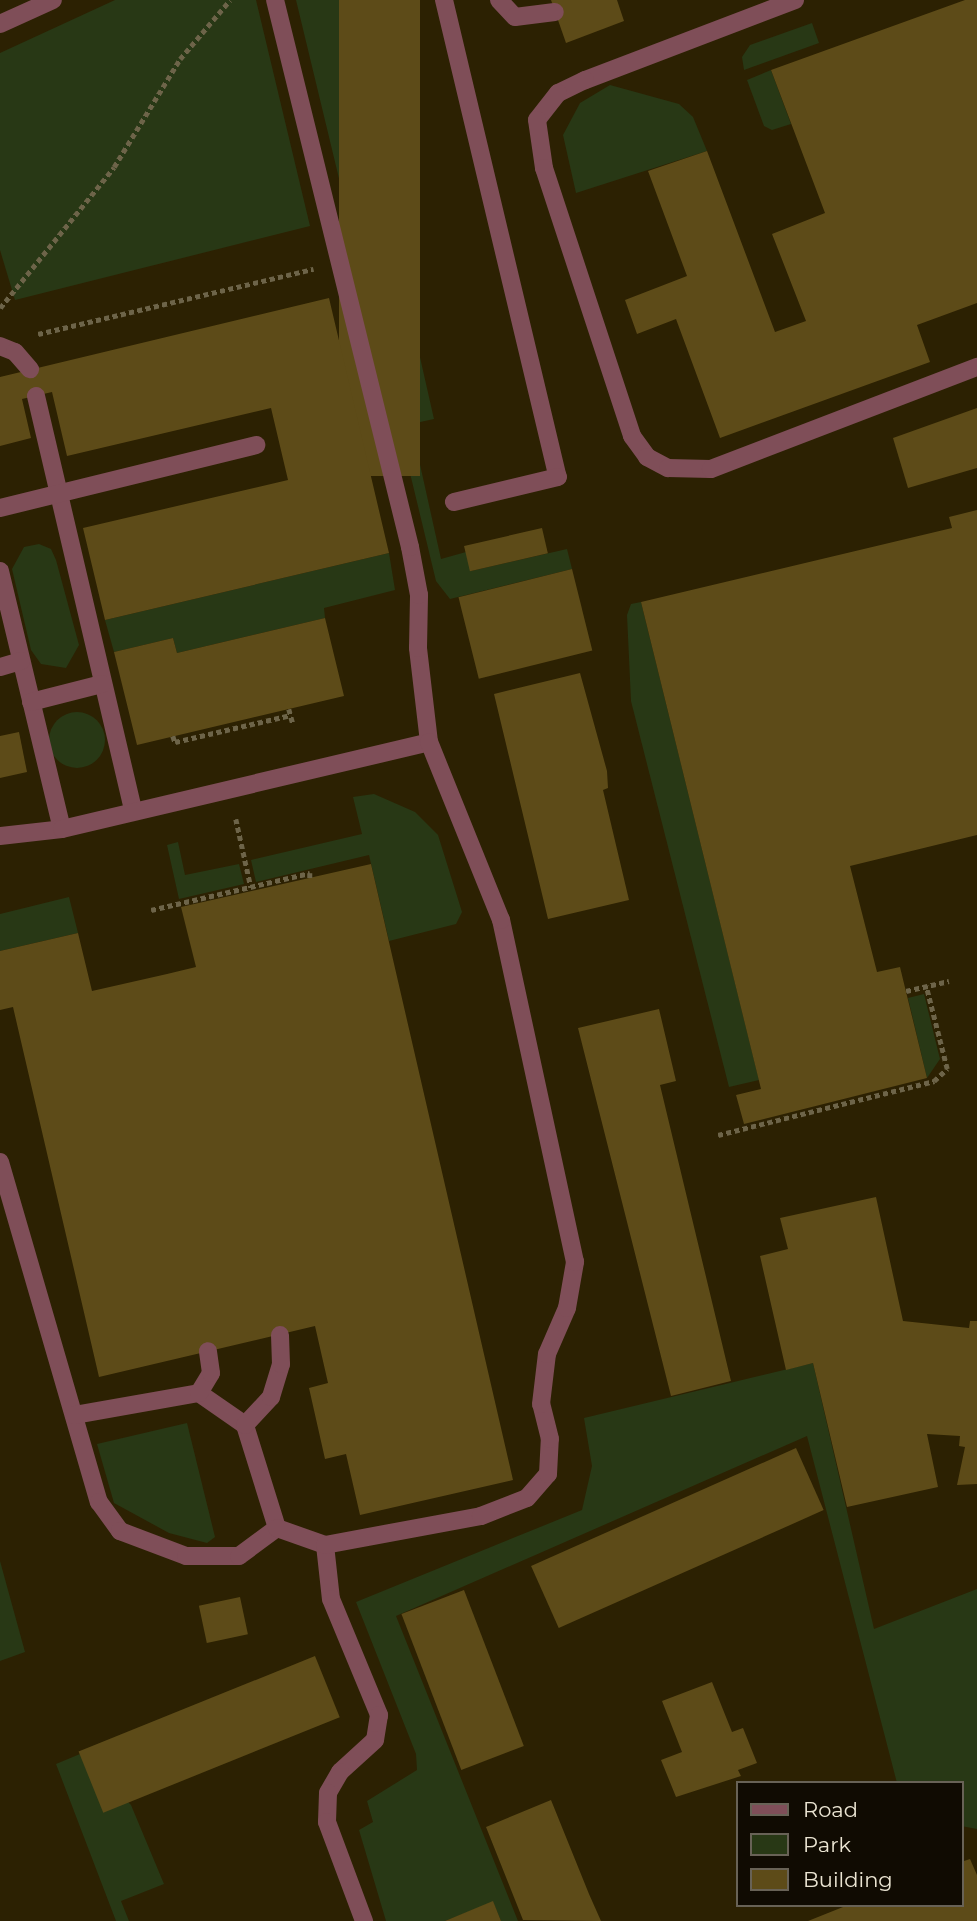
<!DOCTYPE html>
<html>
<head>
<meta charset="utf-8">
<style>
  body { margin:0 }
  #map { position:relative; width:977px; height:1921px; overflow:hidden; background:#2c2102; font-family:Montserrat,sans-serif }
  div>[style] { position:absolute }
  .green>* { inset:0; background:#283815 }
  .round { border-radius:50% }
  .building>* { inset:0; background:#5d4b18; transform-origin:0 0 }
  .path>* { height:4.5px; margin-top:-2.25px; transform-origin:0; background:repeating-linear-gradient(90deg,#6d6449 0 5px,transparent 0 8.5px) }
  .service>* { height:18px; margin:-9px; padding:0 9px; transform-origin:9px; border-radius:9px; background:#7f4e58 }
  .minor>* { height:18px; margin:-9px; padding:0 9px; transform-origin:9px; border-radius:9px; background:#7f4e58 }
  span { translate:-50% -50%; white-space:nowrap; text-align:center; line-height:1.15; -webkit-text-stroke:6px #100b02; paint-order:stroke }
  .legend { position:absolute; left:736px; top:1781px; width:228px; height:126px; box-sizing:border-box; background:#100b02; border:2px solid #686256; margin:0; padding:9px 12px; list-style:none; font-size:21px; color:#ebe5d3 }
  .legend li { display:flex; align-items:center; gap:14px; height:35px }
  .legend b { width:35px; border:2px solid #686256 }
</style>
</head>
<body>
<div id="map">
  <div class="green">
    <div style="clip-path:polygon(115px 0,256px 0,310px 226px,15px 300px,0 250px,0 53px)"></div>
    <div style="clip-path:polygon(296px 0,339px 0,434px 419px,411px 424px,441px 559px,466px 552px,471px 571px,567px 549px,572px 569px,450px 599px,436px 581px)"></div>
    <div style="clip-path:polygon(812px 23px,819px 43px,744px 70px,742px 57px,750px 45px)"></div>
    <div style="clip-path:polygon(771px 70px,791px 124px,772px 130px,764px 126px,747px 80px)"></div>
    <div style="clip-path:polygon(610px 85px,679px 104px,693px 117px,707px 151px,576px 193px,563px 135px,580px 103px)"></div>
    <div style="clip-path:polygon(39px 544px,51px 549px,56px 560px,79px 645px,66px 668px,41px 664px,31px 650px,12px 569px,24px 547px)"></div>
    <div style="clip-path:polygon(389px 553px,395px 590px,324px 608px,325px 618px,177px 653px,173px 638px,114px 652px,105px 620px)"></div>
    <div style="clip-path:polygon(641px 602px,759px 1080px,729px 1087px,631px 701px,627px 615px,631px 604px)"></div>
    <div class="round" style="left:49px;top:712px;width:56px;height:56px"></div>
    <div style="clip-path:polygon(374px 794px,415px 812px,438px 835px,462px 912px,456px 924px,389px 941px,369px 855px,256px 882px,251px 860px,362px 834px,353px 797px)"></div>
    <div style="clip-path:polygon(178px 842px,185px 875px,239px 864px,244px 884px,179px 899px,167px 845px)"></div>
    <div style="clip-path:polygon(69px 897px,78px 933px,0 951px,0 914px)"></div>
    <div style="clip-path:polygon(924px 994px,940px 1059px,927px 1078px,908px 998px)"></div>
    <div style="clip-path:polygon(813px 1363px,874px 1629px,977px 1589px,977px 1829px,961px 1826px,961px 1783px,897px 1783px,807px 1436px,396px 1616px,518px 1921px,501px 1921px,493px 1902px,445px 1921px,386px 1921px,359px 1830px,373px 1822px,367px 1801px,417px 1770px,416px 1754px,356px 1602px,582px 1510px,592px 1466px,584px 1418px)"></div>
    <div style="clip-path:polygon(187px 1423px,215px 1537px,207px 1543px,169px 1533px,114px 1503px,97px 1444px)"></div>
    <div style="clip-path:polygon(0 1561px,25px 1652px,0 1661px)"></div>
    <div style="clip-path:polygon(80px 1754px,131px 1805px,164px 1884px,121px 1901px,129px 1921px,116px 1921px,56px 1764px)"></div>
  </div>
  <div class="building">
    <div style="left:339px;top:0;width:81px;height:476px"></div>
    <div style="clip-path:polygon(551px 0,617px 0,624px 21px,566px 43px)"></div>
    <div style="clip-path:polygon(965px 0,977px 0,977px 303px,917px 325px,930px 362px,720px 438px,676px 319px,637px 334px,625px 300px,687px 276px,648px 171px,707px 151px,775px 332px,806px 321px,772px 234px,825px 213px,771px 70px)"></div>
    <div style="clip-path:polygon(329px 298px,389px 553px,105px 620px,83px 528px,288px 480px,271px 408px,67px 456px,52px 392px,22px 399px,31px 438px,0 446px,0 377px)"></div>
    <div style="clip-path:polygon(977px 408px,977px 468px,908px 488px,893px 438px)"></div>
    <div style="clip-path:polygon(977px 510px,977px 835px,850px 866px,877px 972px,900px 967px,927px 1078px,744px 1124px,736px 1095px,761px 1089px,641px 602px,952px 528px,949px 517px)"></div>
    <div style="left:542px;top:528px;width:26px;height:80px;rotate:77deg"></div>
    <div style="left:572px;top:569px;width:84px;height:117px;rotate:76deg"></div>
    <div style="clip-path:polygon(325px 618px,344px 696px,137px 745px,114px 652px,173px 638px,177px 653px)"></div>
    <div style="clip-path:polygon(580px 673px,607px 771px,608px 788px,603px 790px,629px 900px,548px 919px,494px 694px)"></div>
    <div style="clip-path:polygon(19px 732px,27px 772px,0 778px,0 736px)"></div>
    <div style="clip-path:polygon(371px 864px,513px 1480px,360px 1515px,346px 1454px,325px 1459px,309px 1388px,328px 1383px,315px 1326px,99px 1377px,13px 1007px,0 1010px,0 951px,78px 933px,92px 991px,167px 974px,196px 967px,181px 907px)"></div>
    <div style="clip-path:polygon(659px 1009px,676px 1081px,660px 1085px,731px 1381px,671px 1396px,578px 1028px)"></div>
    <div style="clip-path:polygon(876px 1197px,903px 1321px,969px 1328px,970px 1321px,977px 1321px,977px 1484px,957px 1485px,965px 1447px,959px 1446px,960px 1436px,927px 1434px,938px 1487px,847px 1507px,813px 1363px,786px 1370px,760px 1256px,788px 1249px,780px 1218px)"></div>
    <div style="left:796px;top:1448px;width:68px;height:290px;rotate:66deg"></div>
    <div style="left:464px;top:1590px;width:167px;height:67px;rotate:69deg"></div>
    <div style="left:240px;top:1597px;width:38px;height:42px;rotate:78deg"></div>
    <div style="left:315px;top:1656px;width:66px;height:255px;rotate:68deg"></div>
    <div style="clip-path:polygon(712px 1682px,732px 1732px,743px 1728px,757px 1763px,738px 1770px,741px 1776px,676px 1797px,661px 1760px,682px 1752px,662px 1701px)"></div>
    <div style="clip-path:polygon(551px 1800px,589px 1894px,601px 1921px,523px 1920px,486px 1827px)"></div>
    <div style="clip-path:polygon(970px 1859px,977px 1875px,977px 1921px,808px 1921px,848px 1905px,961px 1905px,961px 1862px)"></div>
    <div style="clip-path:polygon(493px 1901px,501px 1921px,445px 1921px)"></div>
  </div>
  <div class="path">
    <div style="left:0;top:308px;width:181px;rotate:-51deg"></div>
    <div style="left:114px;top:167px;width:127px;rotate:-58.6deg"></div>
    <div style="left:180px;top:59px;width:77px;rotate:-49.7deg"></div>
    <div style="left:38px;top:334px;width:283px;rotate:-13.3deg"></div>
    <div style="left:289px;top:709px;width:16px;rotate:75deg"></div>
    <div style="left:173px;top:736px;width:6px;rotate:72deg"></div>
    <div style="left:175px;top:742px;width:119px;rotate:-13.1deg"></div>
    <div style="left:236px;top:819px;width:70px;rotate:77.6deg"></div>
    <div style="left:151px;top:910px;width:163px;rotate:-13.1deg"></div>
    <div style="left:310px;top:873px;width:5px;rotate:90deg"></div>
    <div style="left:906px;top:991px;width:44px;rotate:-13.1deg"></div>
    <div style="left:718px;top:1135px;width:223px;rotate:-14deg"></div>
    <div style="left:934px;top:1081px;width:18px;rotate:-43deg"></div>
    <div style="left:947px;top:1069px;width:86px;rotate:-104.2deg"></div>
  </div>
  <div class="service">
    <div style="left:444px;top:0;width:490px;rotate:76.6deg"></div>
    <div style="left:558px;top:477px;width:107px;rotate:166.5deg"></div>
    <div style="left:499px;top:0;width:23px;rotate:47deg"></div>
    <div style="left:515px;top:17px;width:40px;rotate:-7.1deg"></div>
    <div style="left:795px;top:0;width:225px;rotate:159.1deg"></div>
    <div style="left:585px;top:80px;width:30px;rotate:154deg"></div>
    <div style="left:558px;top:93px;width:34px;rotate:128deg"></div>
    <div style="left:537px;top:120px;width:49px;rotate:81.7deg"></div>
    <div style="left:544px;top:168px;width:282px;rotate:71.8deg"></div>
    <div style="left:632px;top:436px;width:26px;rotate:54deg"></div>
    <div style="left:647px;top:457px;width:24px;rotate:28deg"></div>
    <div style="left:668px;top:468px;width:43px;rotate:1.3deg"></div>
    <div style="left:711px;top:469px;width:285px;rotate:-21deg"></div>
    <div style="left:0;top:346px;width:16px;rotate:22deg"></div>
    <div style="left:15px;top:352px;width:23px;rotate:49deg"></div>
    <div style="left:36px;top:396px;width:426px;rotate:76.8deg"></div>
    <div style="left:0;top:508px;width:264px;rotate:-13.8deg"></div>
    <div style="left:0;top:571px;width:265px;rotate:76.5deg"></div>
    <div style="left:0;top:667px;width:22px;rotate:-16deg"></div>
    <div style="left:31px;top:702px;width:73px;rotate:-14.2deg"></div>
    <div style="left:0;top:836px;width:62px;rotate:-6.4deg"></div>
    <div style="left:62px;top:829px;width:377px;rotate:-13.3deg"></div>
    <div style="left:429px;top:742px;width:95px;rotate:-96.7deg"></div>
    <div style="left:418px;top:648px;width:53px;rotate:-88.9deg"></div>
    <div style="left:419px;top:595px;width:49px;rotate:-100.6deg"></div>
    <div style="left:410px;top:547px;width:563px;rotate:-103.86deg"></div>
    <div style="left:0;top:1162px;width:354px;rotate:73.8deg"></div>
    <div style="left:99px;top:1502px;width:36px;rotate:54deg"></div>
    <div style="left:120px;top:1531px;width:71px;rotate:20.7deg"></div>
    <div style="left:186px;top:1556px;width:53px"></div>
    <div style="left:239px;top:1556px;width:47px;rotate:-36.4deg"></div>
    <div style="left:277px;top:1528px;width:108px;rotate:-107.3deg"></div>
    <div style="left:245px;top:1425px;width:56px;rotate:-145.2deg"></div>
    <div style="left:199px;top:1393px;width:127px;rotate:170deg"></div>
    <div style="left:199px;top:1393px;width:23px;rotate:-59deg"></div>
    <div style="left:211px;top:1373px;width:22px;rotate:-98deg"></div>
    <div style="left:245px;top:1425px;width:38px;rotate:-47deg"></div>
    <div style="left:271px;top:1397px;width:34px;rotate:-73deg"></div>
    <div style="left:281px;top:1364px;width:29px;rotate:-92deg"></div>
    <div style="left:277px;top:1528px;width:51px;rotate:19.5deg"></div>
    <div style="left:325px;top:1545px;width:54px;rotate:83.7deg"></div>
    <div style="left:331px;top:1599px;width:126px;rotate:67.5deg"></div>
    <div style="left:379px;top:1715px;width:25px;rotate:99deg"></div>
    <div style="left:375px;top:1740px;width:47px;rotate:137.6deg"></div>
    <div style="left:340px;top:1772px;width:24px;rotate:120deg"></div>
    <div style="left:328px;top:1793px;width:29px;rotate:92deg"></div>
    <div style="left:327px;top:1822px;width:106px;rotate:69.5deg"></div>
    <div style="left:325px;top:1545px;width:159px;rotate:-10.5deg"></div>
    <div style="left:481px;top:1516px;width:49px;rotate:-21.4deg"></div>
    <div style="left:527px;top:1498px;width:32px;rotate:-49deg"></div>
    <div style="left:548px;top:1474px;width:35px;rotate:-87deg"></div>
    <div style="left:550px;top:1439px;width:36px;rotate:-104deg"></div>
    <div style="left:541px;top:1404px;width:50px;rotate:-83.2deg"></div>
    <div style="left:547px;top:1354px;width:50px;rotate:-66.5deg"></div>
    <div style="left:567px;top:1308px;width:47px;rotate:-80.1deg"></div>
    <div style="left:575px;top:1262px;width:350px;rotate:-102.2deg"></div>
    <div style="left:501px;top:920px;width:192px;rotate:-112deg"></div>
  </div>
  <div class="minor">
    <div style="left:0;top:24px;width:58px;rotate:-24.4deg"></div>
  </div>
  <ul class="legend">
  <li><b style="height:9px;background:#7f4e58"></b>Road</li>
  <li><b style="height:19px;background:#283815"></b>Park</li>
  <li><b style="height:19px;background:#5d4b18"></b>Building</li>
  </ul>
</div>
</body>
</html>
